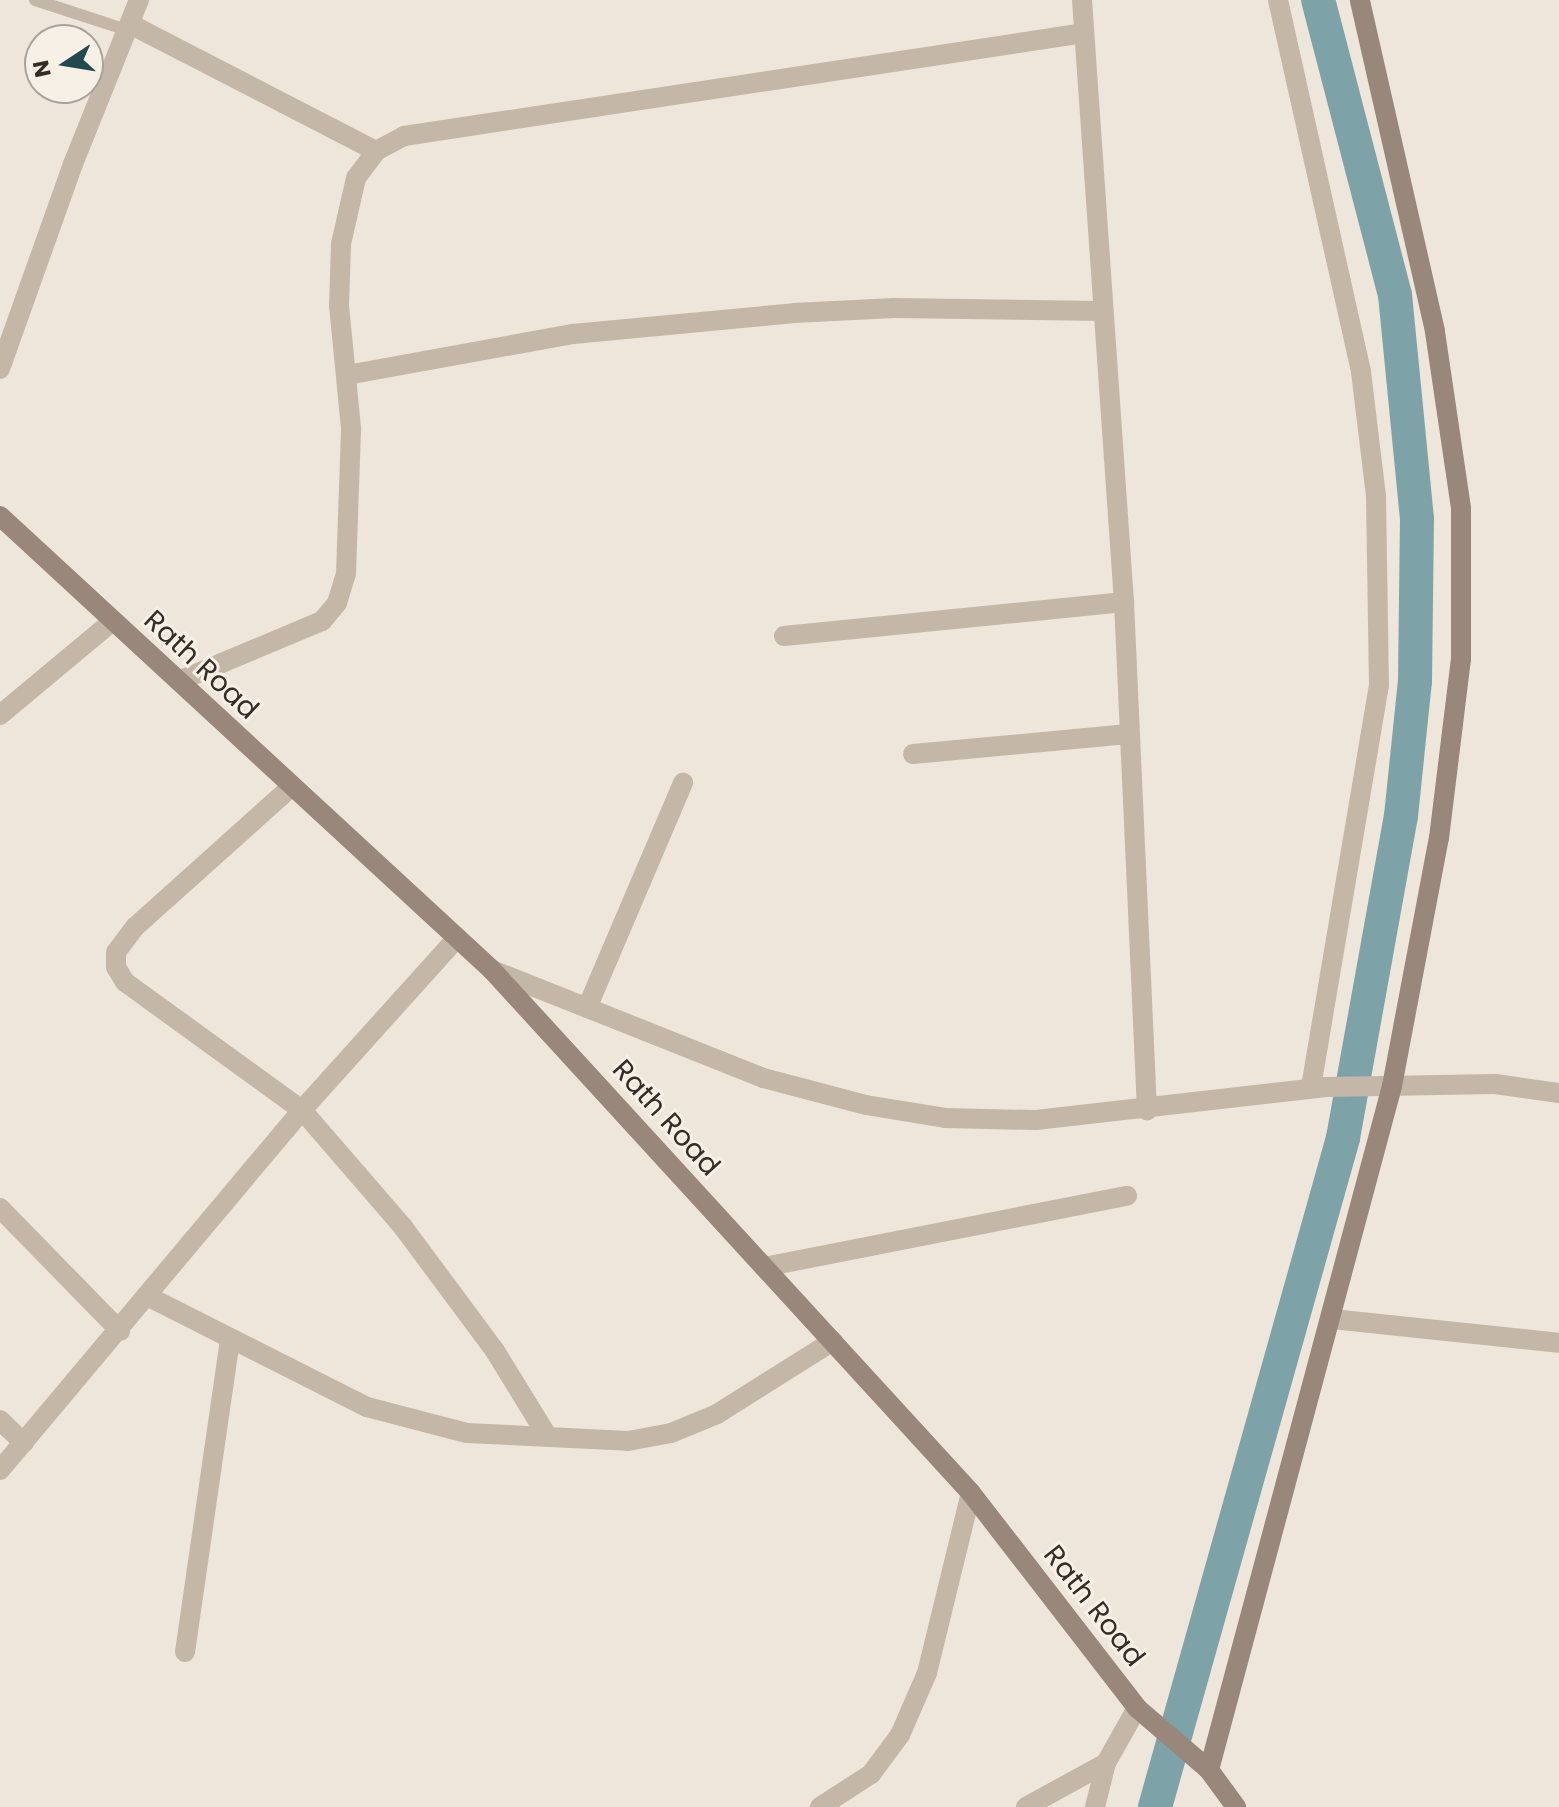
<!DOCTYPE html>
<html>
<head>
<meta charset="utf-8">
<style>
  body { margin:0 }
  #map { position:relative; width:1559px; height:1807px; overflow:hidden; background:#eee6da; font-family:Poppins,sans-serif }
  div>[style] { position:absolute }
  .canal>* { height:34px; margin:-17px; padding:0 17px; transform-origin:17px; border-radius:17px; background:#7da3a8 }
  .lane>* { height:12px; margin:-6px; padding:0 6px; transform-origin:6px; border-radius:6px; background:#c5b7a8 }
  .street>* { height:20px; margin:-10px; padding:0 10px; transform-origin:10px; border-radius:10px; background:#c5b7a8 }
  .secondary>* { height:20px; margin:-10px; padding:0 10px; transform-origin:10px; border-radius:10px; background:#98877a }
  span { translate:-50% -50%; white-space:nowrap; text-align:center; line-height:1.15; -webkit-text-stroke:6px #f7f0e6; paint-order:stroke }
  .street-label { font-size:28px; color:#332c27 }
  .north { position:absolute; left:24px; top:24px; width:80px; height:80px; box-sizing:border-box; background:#f7f0e6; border:2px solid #a9a29a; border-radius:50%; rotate:258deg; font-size:22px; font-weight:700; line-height:32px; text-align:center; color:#332c27 }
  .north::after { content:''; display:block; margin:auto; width:28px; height:36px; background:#22494f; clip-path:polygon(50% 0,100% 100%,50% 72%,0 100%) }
</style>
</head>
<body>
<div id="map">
  <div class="canal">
    <div style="left:1155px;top:1807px;width:695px;rotate:-74.3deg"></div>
    <div style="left:1343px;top:1138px;width:327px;rotate:-79.8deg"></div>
    <div style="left:1401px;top:816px;width:136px;rotate:-84.1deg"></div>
    <div style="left:1415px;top:681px;width:162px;rotate:-89.3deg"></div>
    <div style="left:1417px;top:519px;width:225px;rotate:-95.6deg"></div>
    <div style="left:1395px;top:295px;width:305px;rotate:-104.6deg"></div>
  </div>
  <div class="lane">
    <div style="left:35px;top:0;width:97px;rotate:18.1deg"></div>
  </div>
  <div class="street">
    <div style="left:1082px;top:0;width:603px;rotate:86.01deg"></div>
    <div style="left:1124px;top:602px;width:509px;rotate:87.41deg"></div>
    <div style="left:1278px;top:0;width:381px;rotate:77.4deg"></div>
    <div style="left:1361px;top:372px;width:125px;rotate:83.1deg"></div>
    <div style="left:1376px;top:496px;width:189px;rotate:89.1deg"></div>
    <div style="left:1379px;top:685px;width:409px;rotate:99.6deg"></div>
    <div style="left:130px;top:24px;width:277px;rotate:27.3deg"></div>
    <div style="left:0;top:369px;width:218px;rotate:-70.4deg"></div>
    <div style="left:73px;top:164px;width:177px;rotate:-68.1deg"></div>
    <div style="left:347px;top:375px;width:230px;rotate:-10.3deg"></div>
    <div style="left:573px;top:334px;width:222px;rotate:-5.4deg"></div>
    <div style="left:794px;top:313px;width:100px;rotate:-2.9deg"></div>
    <div style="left:894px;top:308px;width:206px;rotate:0.8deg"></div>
    <div style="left:784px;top:636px;width:342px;rotate:-5.7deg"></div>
    <div style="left:179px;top:681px;width:155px;rotate:-22.8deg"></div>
    <div style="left:322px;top:621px;width:23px;rotate:-50deg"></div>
    <div style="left:337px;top:603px;width:30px;rotate:-73deg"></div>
    <div style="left:346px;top:574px;width:146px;rotate:-88deg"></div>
    <div style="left:351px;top:428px;width:124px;rotate:-95.6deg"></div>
    <div style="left:339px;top:305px;width:61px;rotate:-88.1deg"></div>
    <div style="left:341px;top:244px;width:68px;rotate:-77.2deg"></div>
    <div style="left:356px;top:178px;width:34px;rotate:-53deg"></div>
    <div style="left:376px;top:151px;width:32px;rotate:-28deg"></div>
    <div style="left:404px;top:136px;width:688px;rotate:-8.61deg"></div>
    <div style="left:0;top:715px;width:147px;rotate:-39.8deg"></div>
    <div style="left:913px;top:754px;width:216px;rotate:-5.3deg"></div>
    <div style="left:290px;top:788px;width:208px;rotate:138.1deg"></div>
    <div style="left:135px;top:927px;width:31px;rotate:127deg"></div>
    <div style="left:116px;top:952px;width:15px;rotate:90deg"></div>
    <div style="left:116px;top:967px;width:17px;rotate:59deg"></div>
    <div style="left:125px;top:982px;width:218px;rotate:35.9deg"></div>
    <div style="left:302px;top:1110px;width:155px;rotate:49.2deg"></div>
    <div style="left:403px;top:1227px;width:154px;rotate:53.4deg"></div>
    <div style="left:495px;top:1351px;width:101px;rotate:58.4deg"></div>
    <div style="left:492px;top:970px;width:292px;rotate:21.7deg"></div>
    <div style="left:763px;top:1078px;width:106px;rotate:14.7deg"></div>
    <div style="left:866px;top:1105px;width:80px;rotate:9.3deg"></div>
    <div style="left:945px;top:1118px;width:91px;rotate:1.3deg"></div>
    <div style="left:1036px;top:1120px;width:292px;rotate:-6.5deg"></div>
    <div style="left:1326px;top:1087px;width:169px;rotate:-1deg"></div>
    <div style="left:1495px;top:1084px;width:65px;rotate:8deg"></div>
    <div style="left:587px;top:1008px;width:245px;rotate:-66.9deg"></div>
    <div style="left:0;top:1208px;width:172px;rotate:45.7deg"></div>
    <div style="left:764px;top:1267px;width:370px;rotate:-11.1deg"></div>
    <div style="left:149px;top:1297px;width:244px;rotate:26.8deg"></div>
    <div style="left:367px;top:1407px;width:103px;rotate:14.6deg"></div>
    <div style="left:467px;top:1433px;width:161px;rotate:2.8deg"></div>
    <div style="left:628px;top:1441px;width:44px;rotate:-10.5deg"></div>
    <div style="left:671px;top:1433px;width:50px;rotate:-22.4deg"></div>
    <div style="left:717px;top:1414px;width:137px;rotate:-32.2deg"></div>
    <div style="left:1332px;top:1319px;width:228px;rotate:6deg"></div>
    <div style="left:0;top:1420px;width:33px;rotate:44deg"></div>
    <div style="left:0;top:1470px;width:470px;rotate:-50deg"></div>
    <div style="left:302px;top:1110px;width:232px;rotate:-48deg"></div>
    <div style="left:185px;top:1652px;width:316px;rotate:-81.8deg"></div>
    <div style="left:820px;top:1807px;width:61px;rotate:-32.9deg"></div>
    <div style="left:871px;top:1774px;width:49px;rotate:-53.4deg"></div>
    <div style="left:900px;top:1735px;width:68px;rotate:-66.5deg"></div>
    <div style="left:927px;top:1673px;width:185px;rotate:-76.3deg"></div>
    <div style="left:1026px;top:1807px;width:91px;rotate:-28.8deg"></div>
    <div style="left:1095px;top:1807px;width:45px;rotate:-76deg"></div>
    <div style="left:1106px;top:1763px;width:63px;rotate:-60.6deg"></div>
  </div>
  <div class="secondary">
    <div style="left:0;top:516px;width:669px;rotate:42.7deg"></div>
    <div style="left:492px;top:970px;width:709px;rotate:47.51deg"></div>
    <div style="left:971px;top:1493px;width:272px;rotate:52.3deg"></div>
    <div style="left:1137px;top:1708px;width:95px;rotate:40.7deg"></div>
    <div style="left:1209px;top:1770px;width:46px;rotate:53.9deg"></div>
    <div style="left:1209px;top:1770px;width:708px;rotate:-75.02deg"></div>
    <div style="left:1392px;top:1086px;width:252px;rotate:-79.3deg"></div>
    <div style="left:1439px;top:838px;width:180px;rotate:-83deg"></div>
    <div style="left:1461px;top:659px;width:151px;rotate:-90deg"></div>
    <div style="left:1461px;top:508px;width:179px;rotate:-98.4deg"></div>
    <div style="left:1435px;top:331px;width:339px;rotate:-102.8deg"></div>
  </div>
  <div class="street-label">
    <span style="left:201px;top:665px;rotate:43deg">Rath Road</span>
    <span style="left:666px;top:1118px;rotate:48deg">Rath Road</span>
    <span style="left:1094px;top:1606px;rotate:52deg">Rath Road</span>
  </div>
  <div class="north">N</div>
</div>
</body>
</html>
